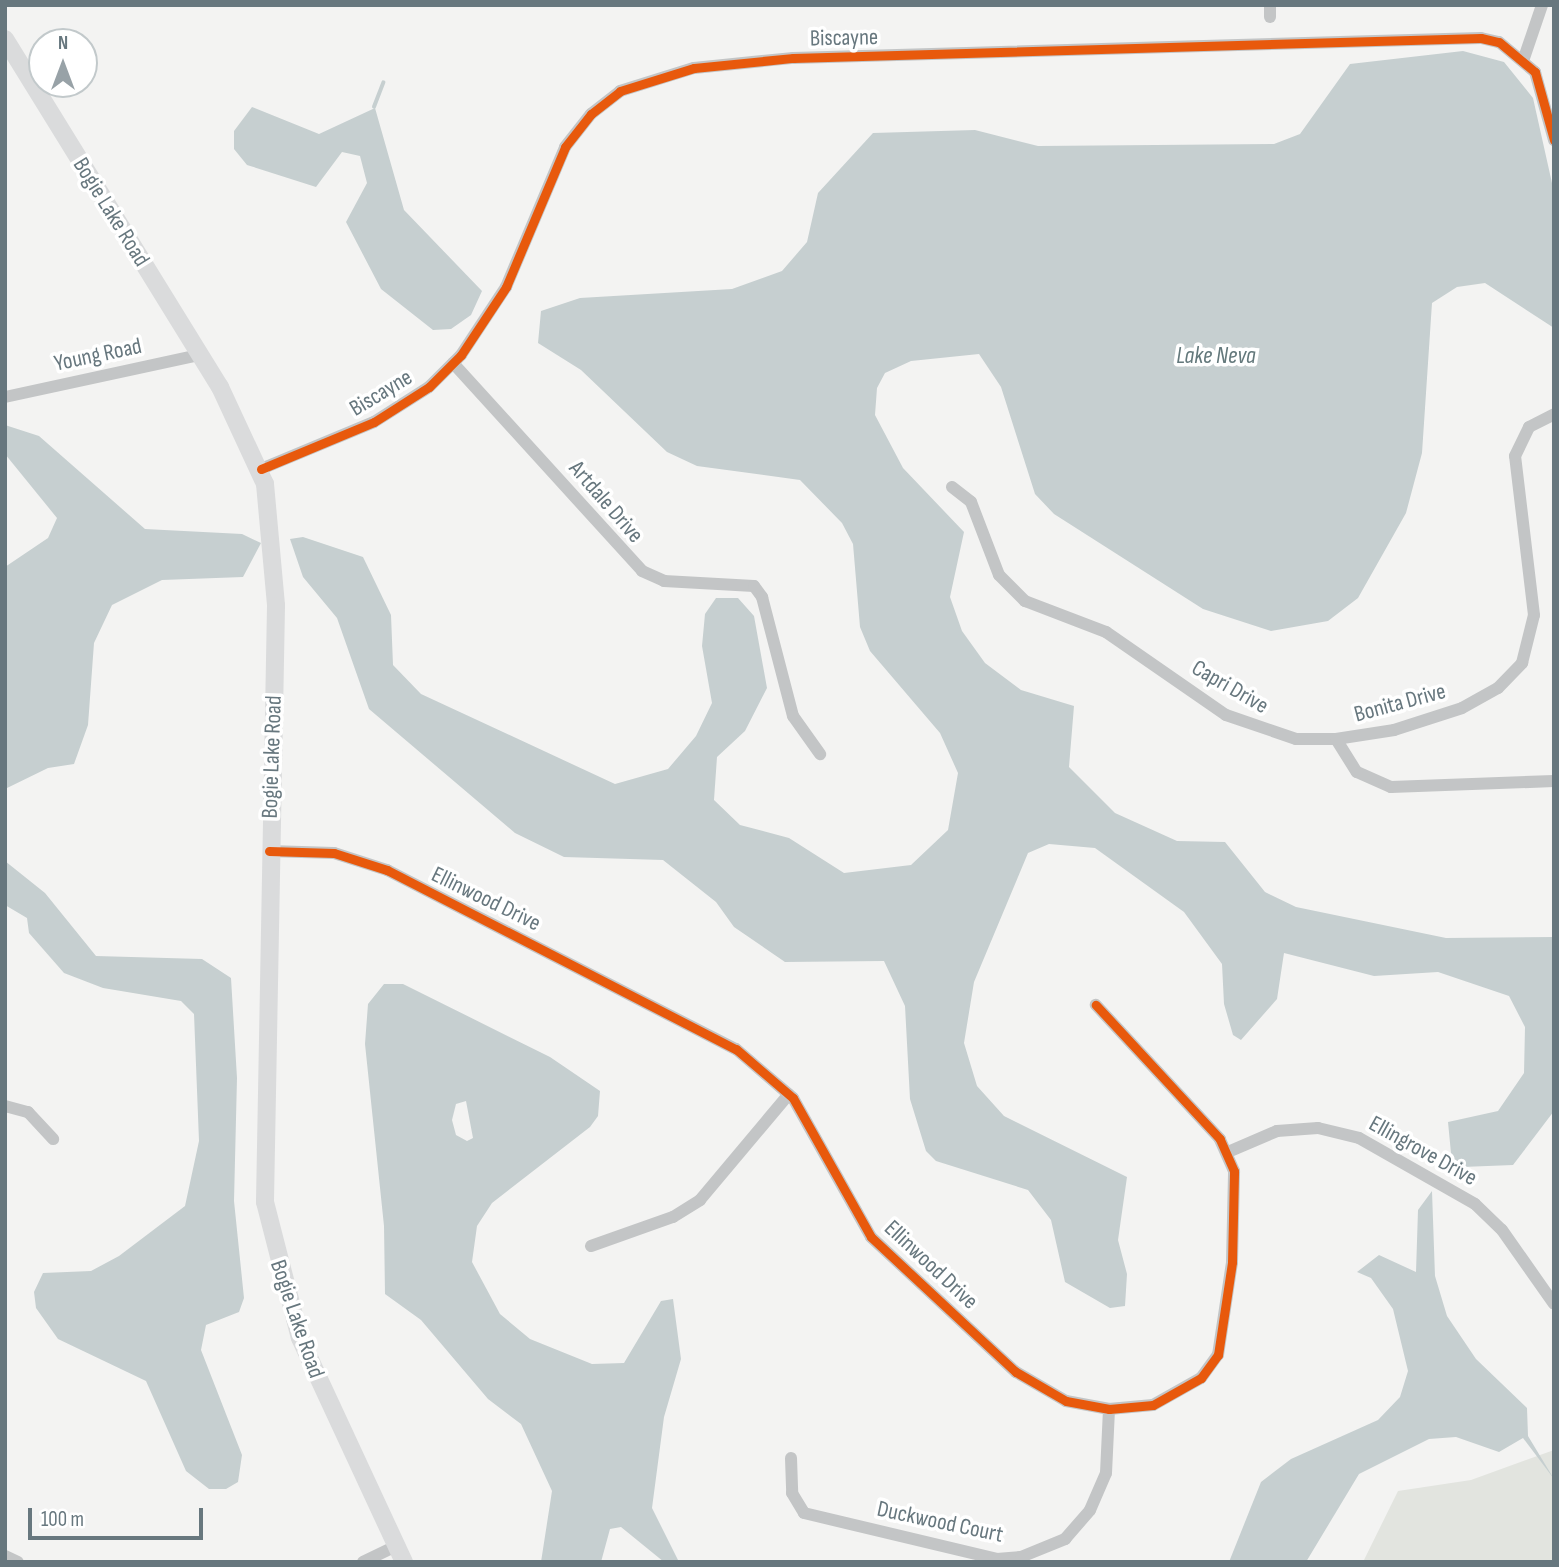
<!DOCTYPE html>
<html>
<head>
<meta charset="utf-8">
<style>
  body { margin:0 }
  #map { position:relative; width:1559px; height:1567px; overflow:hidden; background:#f3f3f2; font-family:"Sofia Sans Condensed",sans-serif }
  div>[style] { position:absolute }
  .green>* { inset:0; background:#e2e4df }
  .water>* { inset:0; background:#c6cfd0 }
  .stream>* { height:3.5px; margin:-1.75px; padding:0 1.75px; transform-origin:1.75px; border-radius:1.75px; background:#c6cfd0 }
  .street>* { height:12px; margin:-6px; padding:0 6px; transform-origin:6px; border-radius:6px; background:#c3c5c6 }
  .secondary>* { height:18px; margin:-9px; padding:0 9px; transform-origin:9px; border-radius:9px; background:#dadbdc }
  .cycleway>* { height:9px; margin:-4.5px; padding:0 4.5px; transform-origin:4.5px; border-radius:4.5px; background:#e8590c }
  span { translate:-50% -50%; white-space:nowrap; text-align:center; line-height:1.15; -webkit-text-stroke:7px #fff; paint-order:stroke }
  .street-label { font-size:23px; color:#67777e }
  .water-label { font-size:24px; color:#63787b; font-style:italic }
  .frame { position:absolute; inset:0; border:7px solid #67777e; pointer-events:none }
  .north { position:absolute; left:28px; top:28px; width:70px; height:70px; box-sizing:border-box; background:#fff; border:2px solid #c2c9cb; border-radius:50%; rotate:0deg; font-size:19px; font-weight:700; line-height:28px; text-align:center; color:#67777e }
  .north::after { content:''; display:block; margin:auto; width:24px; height:32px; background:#98a2a7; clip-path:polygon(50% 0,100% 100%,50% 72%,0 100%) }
  .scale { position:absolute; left:28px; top:1508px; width:175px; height:32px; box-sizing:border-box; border:4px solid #67777e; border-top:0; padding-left:9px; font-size:21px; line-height:24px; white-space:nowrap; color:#67777e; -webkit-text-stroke:5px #fff; paint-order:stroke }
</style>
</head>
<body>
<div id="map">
  <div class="green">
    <div style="clip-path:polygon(1554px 1450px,1554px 1562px,1363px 1562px,1398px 1491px,1471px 1480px)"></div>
  </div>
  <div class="water">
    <div style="clip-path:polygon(1463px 51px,1504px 62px,1533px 98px,1554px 192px,1554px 328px,1485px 283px,1457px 287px,1432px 303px,1422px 453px,1406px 513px,1358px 598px,1328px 621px,1271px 631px,1203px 609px,1054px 514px,1035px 494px,1001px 387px,979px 354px,911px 361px,885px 373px,877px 388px,875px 415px,903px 468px,964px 532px,950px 597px,962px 631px,985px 663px,1021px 690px,1074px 706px,1069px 767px,1115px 813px,1177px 841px,1225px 842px,1265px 892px,1296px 907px,1446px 938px,1554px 937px,1554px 1111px,1513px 1165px,1462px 1167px,1453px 1174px,1448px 1122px,1498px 1111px,1524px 1073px,1525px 1027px,1509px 996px,1438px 972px,1374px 976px,1284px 953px,1277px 999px,1241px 1040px,1233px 1035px,1224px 1004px,1222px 964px,1184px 912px,1095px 848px,1049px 844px,1028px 853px,974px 982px,964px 1043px,977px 1086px,1004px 1116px,1127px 1177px,1118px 1240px,1127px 1274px,1125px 1306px,1110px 1308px,1065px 1282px,1051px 1220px,1028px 1190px,936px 1161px,926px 1151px,910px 1099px,905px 1006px,884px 961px,785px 962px,734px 927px,716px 902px,663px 860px,564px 857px,515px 833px,369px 709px,337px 618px,303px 577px,290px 539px,303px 537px,363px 557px,391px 615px,393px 665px,421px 694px,615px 784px,668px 769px,696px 736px,712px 703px,702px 646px,705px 614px,716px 598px,738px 598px,754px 616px,767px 688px,745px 731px,717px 757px,714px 800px,740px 825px,789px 838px,844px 873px,911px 865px,948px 830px,958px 773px,940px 733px,870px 651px,860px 627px,853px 544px,842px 523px,800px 480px,697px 466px,667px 452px,581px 370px,538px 343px,541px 311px,580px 298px,732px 289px,782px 271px,807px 242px,818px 193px,873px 133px,975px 130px,1038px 146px,1274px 144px,1300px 134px,1350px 64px)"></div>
    <div style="clip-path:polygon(252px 107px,319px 134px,375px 108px,404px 210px,482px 291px,471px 315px,451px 329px,433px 330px,381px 289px,346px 222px,367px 183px,360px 156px,342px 152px,316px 187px,247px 165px,234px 149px,234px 131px)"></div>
    <div style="clip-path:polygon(5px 425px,39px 436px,145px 529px,242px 534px,261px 543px,243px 577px,162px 580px,112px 605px,94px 643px,88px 725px,74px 764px,48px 768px,5px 789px,5px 567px,48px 538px,57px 518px,5px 454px)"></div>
    <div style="clip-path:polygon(5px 861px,45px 893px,96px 956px,202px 959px,231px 978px,237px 1078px,234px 1201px,244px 1298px,239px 1312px,206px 1325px,201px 1350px,242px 1455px,238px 1482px,226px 1489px,209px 1489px,186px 1471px,146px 1381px,58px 1339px,36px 1308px,34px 1292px,43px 1273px,91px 1271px,119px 1256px,185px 1206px,199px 1141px,194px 1014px,181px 1001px,103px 988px,64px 973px,29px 933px,27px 918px,5px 905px)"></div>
    <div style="clip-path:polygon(evenodd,384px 984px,403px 984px,550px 1057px,600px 1091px,598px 1116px,590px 1127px,492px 1203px,477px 1226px,472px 1262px,500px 1314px,530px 1339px,592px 1364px,624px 1363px,661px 1301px,673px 1299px,681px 1359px,664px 1417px,652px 1508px,679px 1562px,664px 1562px,621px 1527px,610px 1529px,601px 1562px,541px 1562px,552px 1491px,521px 1424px,488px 1399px,421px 1320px,385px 1294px,384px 1226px,365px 1044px,368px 1004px,384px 984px,466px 1101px,473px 1138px,467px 1141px,456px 1135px,452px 1120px,456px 1104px,466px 1101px)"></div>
    <div style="clip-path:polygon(1432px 1191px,1435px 1276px,1447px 1316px,1476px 1359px,1527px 1408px,1528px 1436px,1554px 1479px,1523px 1438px,1499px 1452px,1456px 1437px,1429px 1439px,1359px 1474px,1306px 1562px,1229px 1562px,1261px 1482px,1291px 1459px,1378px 1420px,1400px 1397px,1408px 1371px,1393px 1309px,1371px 1278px,1357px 1272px,1379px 1255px,1416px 1272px,1418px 1210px)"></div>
  </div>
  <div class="stream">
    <div style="left:374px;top:107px;width:26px;rotate:-69deg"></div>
  </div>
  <div class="street">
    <div style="left:1270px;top:5px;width:12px;rotate:90deg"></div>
    <div style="left:1524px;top:58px;width:56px;rotate:-71.2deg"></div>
    <div style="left:453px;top:363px;width:281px;rotate:47.7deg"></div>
    <div style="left:642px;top:571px;width:24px;rotate:24deg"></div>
    <div style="left:664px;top:581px;width:90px;rotate:3.2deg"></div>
    <div style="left:754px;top:586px;width:14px;rotate:54deg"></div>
    <div style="left:762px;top:597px;width:123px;rotate:75.4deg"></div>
    <div style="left:793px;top:716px;width:47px;rotate:54.6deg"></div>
    <div style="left:5px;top:397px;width:199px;rotate:-12.2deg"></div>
    <div style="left:261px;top:469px;width:122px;rotate:-22.6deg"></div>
    <div style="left:374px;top:422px;width:65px;rotate:-32.5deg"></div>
    <div style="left:429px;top:387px;width:45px;rotate:-45deg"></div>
    <div style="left:461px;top:355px;width:82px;rotate:-56.5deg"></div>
    <div style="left:506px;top:287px;width:152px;rotate:-67.1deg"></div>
    <div style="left:565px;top:147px;width:42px;rotate:-51.8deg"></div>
    <div style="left:591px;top:114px;width:37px;rotate:-38deg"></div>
    <div style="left:620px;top:91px;width:77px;rotate:-17.3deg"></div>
    <div style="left:694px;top:68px;width:100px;rotate:-5.8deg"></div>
    <div style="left:793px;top:58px;width:688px;rotate:-1.67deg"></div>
    <div style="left:1481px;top:38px;width:18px;rotate:13deg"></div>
    <div style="left:1499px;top:42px;width:47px;rotate:39.8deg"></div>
    <div style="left:1535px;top:72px;width:71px;rotate:74.4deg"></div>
    <div style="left:952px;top:487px;width:24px;rotate:38deg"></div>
    <div style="left:971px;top:502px;width:78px;rotate:69deg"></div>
    <div style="left:999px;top:575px;width:37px;rotate:45deg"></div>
    <div style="left:1025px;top:601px;width:87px;rotate:20.9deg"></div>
    <div style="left:1106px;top:632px;width:146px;rotate:34.7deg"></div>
    <div style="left:1226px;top:715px;width:74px;rotate:18.9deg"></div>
    <div style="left:1296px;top:739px;width:40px"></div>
    <div style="left:1336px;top:739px;width:39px;rotate:58deg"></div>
    <div style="left:1357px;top:772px;width:37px;rotate:24deg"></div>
    <div style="left:1391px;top:787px;width:163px;rotate:-2.1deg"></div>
    <div style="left:1336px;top:739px;width:59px;rotate:-8.8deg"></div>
    <div style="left:1394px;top:730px;width:71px;rotate:-17.9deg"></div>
    <div style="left:1462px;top:708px;width:41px;rotate:-29.1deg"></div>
    <div style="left:1498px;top:688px;width:35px;rotate:-46deg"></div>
    <div style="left:1522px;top:663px;width:49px;rotate:-76deg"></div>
    <div style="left:1534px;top:615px;width:160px;rotate:-96.8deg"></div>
    <div style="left:1515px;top:456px;width:32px;rotate:-64deg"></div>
    <div style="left:1529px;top:427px;width:28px;rotate:-27deg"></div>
    <div style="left:269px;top:851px;width:65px;rotate:1.8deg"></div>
    <div style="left:334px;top:853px;width:56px;rotate:17.8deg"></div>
    <div style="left:387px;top:870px;width:392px;rotate:27.2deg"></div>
    <div style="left:736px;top:1049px;width:75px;rotate:40.7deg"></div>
    <div style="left:793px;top:1098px;width:159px;rotate:60.7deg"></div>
    <div style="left:871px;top:1237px;width:198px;rotate:43deg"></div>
    <div style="left:1016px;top:1372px;width:58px;rotate:30.1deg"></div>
    <div style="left:1066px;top:1401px;width:44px;rotate:10.5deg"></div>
    <div style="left:1109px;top:1409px;width:44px;rotate:-5.2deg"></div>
    <div style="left:1153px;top:1405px;width:55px;rotate:-29.4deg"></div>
    <div style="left:1201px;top:1378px;width:29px;rotate:-54deg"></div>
    <div style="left:1218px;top:1355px;width:94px;rotate:-81.4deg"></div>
    <div style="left:1232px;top:1262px;width:91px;rotate:-88.7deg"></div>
    <div style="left:1234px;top:1171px;width:35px;rotate:-114deg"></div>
    <div style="left:1220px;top:1139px;width:183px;rotate:-132.8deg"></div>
    <div style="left:5px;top:1106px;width:24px;rotate:15deg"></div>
    <div style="left:28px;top:1112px;width:37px;rotate:47deg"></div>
    <div style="left:1228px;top:1152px;width:53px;rotate:-23.2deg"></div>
    <div style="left:1277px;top:1131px;width:41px;rotate:-4.2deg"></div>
    <div style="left:1318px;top:1128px;width:42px;rotate:13.7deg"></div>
    <div style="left:1359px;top:1138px;width:133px;rotate:29.6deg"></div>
    <div style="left:1475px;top:1204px;width:37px;rotate:44deg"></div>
    <div style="left:1502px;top:1230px;width:90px;rotate:54.9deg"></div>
    <div style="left:591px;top:1246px;width:87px;rotate:-19.5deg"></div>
    <div style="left:673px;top:1217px;width:32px;rotate:-32deg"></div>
    <div style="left:700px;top:1200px;width:138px;rotate:-50deg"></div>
    <div style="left:791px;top:1458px;width:35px;rotate:88deg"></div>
    <div style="left:792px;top:1493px;width:23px;rotate:59deg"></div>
    <div style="left:804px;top:1513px;width:198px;rotate:13.4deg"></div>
    <div style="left:997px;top:1559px;width:24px;rotate:-5deg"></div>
    <div style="left:1021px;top:1557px;width:48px;rotate:-22.2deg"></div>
    <div style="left:1065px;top:1539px;width:38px;rotate:-49deg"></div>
    <div style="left:1090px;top:1510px;width:40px;rotate:-66.6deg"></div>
    <div style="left:1106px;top:1473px;width:64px;rotate:-87.3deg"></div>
    <div style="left:5px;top:1556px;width:14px;rotate:25deg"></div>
    <div style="left:363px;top:1562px;width:37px;rotate:-26deg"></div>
  </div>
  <div class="secondary">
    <div style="left:5px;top:39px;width:409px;rotate:58.3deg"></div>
    <div style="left:220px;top:387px;width:107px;rotate:65.1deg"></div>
    <div style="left:265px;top:484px;width:122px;rotate:84.8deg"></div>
    <div style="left:276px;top:606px;width:596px;rotate:91.06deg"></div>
    <div style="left:265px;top:1202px;width:140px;rotate:75.6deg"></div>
    <div style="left:300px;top:1338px;width:247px;rotate:65.1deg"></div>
  </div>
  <div class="cycleway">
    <div style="left:261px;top:469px;width:122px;rotate:-22.6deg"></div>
    <div style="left:374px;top:422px;width:65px;rotate:-32.5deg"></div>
    <div style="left:429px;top:387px;width:45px;rotate:-45deg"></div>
    <div style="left:461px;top:355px;width:82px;rotate:-56.5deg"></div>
    <div style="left:506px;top:287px;width:152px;rotate:-67.1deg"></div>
    <div style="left:565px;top:147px;width:42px;rotate:-51.8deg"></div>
    <div style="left:591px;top:114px;width:37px;rotate:-38deg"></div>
    <div style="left:620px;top:91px;width:77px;rotate:-17.3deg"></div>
    <div style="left:694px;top:68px;width:100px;rotate:-5.8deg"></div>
    <div style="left:793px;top:58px;width:688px;rotate:-1.67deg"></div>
    <div style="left:1481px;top:38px;width:18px;rotate:13deg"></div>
    <div style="left:1499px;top:42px;width:47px;rotate:39.8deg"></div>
    <div style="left:1535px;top:72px;width:71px;rotate:74.4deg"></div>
    <div style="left:269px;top:851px;width:65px;rotate:1.8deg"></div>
    <div style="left:334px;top:853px;width:56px;rotate:17.8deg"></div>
    <div style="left:387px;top:870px;width:392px;rotate:27.2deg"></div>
    <div style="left:736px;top:1049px;width:75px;rotate:40.7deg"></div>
    <div style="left:793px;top:1098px;width:159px;rotate:60.7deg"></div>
    <div style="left:871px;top:1237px;width:198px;rotate:43deg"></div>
    <div style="left:1016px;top:1372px;width:58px;rotate:30.1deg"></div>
    <div style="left:1066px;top:1401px;width:44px;rotate:10.5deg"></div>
    <div style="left:1109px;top:1409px;width:44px;rotate:-5.2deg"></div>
    <div style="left:1153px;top:1405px;width:55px;rotate:-29.4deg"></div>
    <div style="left:1201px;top:1378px;width:29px;rotate:-54deg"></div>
    <div style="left:1218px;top:1355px;width:94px;rotate:-81.4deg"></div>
    <div style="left:1232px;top:1262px;width:91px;rotate:-88.7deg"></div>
    <div style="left:1234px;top:1171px;width:35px;rotate:-114deg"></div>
    <div style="left:1220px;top:1139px;width:183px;rotate:-132.8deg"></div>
  </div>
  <div class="street-label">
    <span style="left:844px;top:38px;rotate:-1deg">Biscayne</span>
    <span style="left:111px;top:212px;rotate:58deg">Bogie Lake Road</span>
    <span style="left:98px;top:355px;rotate:-12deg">Young Road</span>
    <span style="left:381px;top:393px;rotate:-31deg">Biscayne</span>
    <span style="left:606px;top:502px;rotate:49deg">Artdale Drive</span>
    <span style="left:1230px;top:687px;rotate:30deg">Capri Drive</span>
    <span style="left:1400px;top:703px;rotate:-15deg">Bonita Drive</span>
    <span style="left:272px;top:757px;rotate:-88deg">Bogie Lake Road</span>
    <span style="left:486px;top:899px;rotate:26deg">Ellinwood Drive</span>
    <span style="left:1423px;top:1151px;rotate:29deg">Ellingrove Drive</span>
    <span style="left:931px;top:1265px;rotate:43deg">Ellinwood Drive</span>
    <span style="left:297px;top:1319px;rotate:71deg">Bogie Lake Road</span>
    <span style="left:940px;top:1522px;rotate:12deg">Duckwood Court</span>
  </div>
  <div class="water-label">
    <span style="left:1216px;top:356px">Lake Neva</span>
  </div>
  <div class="frame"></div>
  <div class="north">N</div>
  <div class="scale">100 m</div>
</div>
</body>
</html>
